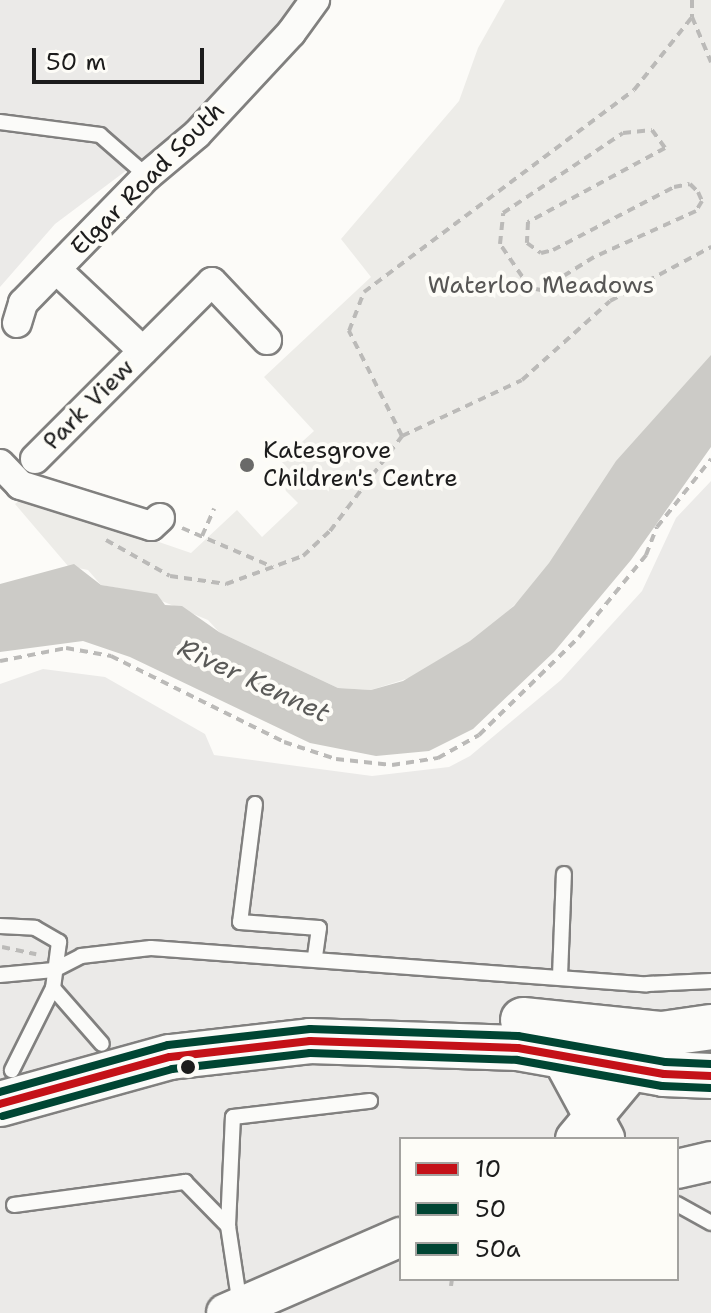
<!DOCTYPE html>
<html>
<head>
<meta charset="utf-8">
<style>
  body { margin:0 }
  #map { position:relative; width:711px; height:1313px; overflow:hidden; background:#fcfbf8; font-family:"Shantell Sans",sans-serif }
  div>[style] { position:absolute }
  .built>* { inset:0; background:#ebeae8 }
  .green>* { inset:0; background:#edece8 }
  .water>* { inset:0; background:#cccbc7 }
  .path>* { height:4px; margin-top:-2px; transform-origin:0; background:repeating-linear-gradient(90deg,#bbbab8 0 8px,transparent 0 14px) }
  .roads { filter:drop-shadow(2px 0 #81807f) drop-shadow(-2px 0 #81807f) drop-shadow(0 2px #81807f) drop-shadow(0 -2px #81807f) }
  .lane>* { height:14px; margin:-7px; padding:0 7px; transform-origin:7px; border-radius:7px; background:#fbfbf9 }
  .street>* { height:28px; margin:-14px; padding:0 14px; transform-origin:14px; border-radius:14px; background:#fbfbf9 }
  .secondary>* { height:38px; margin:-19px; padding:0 19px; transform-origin:19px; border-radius:19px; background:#fbfbf9 }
  .highway>* { height:44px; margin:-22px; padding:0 22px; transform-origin:22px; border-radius:22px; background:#fbfbf9 }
  .bus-1>* { height:8px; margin:-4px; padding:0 4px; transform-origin:4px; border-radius:4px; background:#c41118 }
  .bus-2>* { height:8px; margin:-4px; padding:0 4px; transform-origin:4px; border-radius:4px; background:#004533 }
  .bus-3>* { height:8px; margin:-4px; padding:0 4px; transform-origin:4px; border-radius:4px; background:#004533 }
  .dots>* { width:22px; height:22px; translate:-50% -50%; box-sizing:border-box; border:4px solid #fdfcf7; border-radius:50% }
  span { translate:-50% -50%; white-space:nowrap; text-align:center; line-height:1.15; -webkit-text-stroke:8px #fdfcf7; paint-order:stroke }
  .street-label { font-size:24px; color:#1c1c1c }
  .park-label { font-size:24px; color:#575655 }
  .poi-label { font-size:24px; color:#1c1c1c }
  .left { translate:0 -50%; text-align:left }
  .water-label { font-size:26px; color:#5a5a58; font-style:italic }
  .legend { position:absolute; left:399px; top:1137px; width:280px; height:144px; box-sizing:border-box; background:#fdfcf7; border:2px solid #a3a29f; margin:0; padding:10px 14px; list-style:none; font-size:24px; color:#1c1c1c }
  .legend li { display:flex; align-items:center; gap:16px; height:40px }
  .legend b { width:40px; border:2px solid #a3a29f }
  .scale { position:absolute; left:32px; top:48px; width:172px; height:36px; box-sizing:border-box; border:4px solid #1c1c1c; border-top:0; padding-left:10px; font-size:24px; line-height:28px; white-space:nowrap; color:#1c1c1c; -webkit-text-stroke:6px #fdfcf7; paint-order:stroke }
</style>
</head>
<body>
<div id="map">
  <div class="built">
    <div style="clip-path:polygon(0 0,314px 0,163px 143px,55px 224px,0 287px)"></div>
    <div style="clip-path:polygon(711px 481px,711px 1313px,269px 1313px,401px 1250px,401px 1279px,677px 1279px,677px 1139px,401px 1139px,401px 1246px,251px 1313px,0 1313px,0 684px,43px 669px,105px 677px,205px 734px,214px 755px,372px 776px,449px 767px,470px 756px,561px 680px,642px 591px,676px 518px)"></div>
  </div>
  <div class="green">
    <div style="clip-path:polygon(505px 0,711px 0,711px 370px,552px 569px,484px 634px,410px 685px,409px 678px,371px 690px,338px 688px,219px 632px,208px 620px,140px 592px,101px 585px,88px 570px,68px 566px,15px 504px,25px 496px,191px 553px,237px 510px,262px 537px,298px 503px,282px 487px,294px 475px,281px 461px,314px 431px,264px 377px,371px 277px,341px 239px,459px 101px,478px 48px)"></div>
  </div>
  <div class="water">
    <div style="clip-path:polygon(711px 355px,711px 447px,631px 560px,554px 652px,473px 729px,429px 751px,376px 756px,310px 743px,130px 657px,83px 641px,0 652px,0 584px,74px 564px,101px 585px,157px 594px,165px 605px,182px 606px,219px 632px,338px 688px,371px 690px,403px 681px,470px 641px,514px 606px,549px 563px,616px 461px)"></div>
  </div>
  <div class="path">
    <div style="left:692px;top:0;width:17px;rotate:90deg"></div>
    <div style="left:692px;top:17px;width:49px;rotate:67.1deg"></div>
    <div style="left:652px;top:130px;width:22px;rotate:54deg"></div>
    <div style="left:665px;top:148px;width:156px;rotate:151.6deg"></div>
    <div style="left:528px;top:222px;width:21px;rotate:93deg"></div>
    <div style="left:527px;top:243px;width:17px;rotate:36deg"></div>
    <div style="left:541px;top:253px;width:12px;rotate:-14deg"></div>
    <div style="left:553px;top:250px;width:136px;rotate:-27.5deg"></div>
    <div style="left:674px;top:187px;width:16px;rotate:-11deg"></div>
    <div style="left:690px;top:184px;width:11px;rotate:45deg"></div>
    <div style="left:698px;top:192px;width:10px;rotate:66deg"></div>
    <div style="left:702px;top:201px;width:12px;rotate:121deg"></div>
    <div style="left:696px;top:211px;width:112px;rotate:155.7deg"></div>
    <div style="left:594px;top:257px;width:62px;rotate:148.1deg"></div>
    <div style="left:541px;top:290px;width:11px;rotate:-170deg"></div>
    <div style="left:530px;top:288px;width:53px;rotate:-124.3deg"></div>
    <div style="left:500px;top:244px;width:31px;rotate:-84deg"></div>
    <div style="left:503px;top:213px;width:144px;rotate:-33.7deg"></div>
    <div style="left:623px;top:133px;width:29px;rotate:-6deg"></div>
    <div style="left:402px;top:436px;width:118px;rotate:-116.8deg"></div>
    <div style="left:349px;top:331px;width:42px;rotate:-69deg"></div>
    <div style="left:364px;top:292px;width:337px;rotate:-36.8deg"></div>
    <div style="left:634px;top:90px;width:93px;rotate:-51.5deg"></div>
    <div style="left:182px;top:528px;width:99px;rotate:23.2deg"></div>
    <div style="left:202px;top:536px;width:30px;rotate:-66deg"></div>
    <div style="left:106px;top:540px;width:73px;rotate:29.4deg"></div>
    <div style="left:170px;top:576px;width:57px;rotate:8.1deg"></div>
    <div style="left:226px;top:584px;width:82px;rotate:-20deg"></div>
    <div style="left:303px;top:556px;width:37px;rotate:-43deg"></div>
    <div style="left:330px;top:531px;width:119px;rotate:-52.8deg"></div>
    <div style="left:402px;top:436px;width:132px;rotate:-25deg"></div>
    <div style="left:522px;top:380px;width:118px;rotate:-41.9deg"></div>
    <div style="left:610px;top:301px;width:115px;rotate:-28.1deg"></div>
    <div style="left:0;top:661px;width:67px;rotate:-11.1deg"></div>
    <div style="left:66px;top:648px;width:46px;rotate:10.1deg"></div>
    <div style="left:111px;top:656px;width:193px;rotate:26.4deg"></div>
    <div style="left:284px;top:742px;width:55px;rotate:18.1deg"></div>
    <div style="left:336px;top:759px;width:56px;rotate:6.1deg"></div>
    <div style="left:392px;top:765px;width:47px;rotate:-8.7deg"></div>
    <div style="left:438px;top:758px;width:47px;rotate:-29.3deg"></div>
    <div style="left:479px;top:735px;width:140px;rotate:-44.4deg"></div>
    <div style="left:579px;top:637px;width:106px;rotate:-50.7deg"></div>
    <div style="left:646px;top:555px;width:30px;rotate:-69deg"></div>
    <div style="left:657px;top:527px;width:87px;rotate:-51.5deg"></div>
    <div style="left:2px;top:947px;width:35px;rotate:12deg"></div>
    <div style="left:451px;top:1286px;width:7px;rotate:-82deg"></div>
  </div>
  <div class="roads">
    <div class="lane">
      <div style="left:0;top:122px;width:101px;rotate:7.4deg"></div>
      <div style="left:100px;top:135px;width:62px;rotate:41.1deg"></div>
      <div style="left:255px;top:804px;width:119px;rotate:97.2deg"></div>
      <div style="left:240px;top:922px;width:79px;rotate:4.3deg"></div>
      <div style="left:319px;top:928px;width:30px;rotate:98deg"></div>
      <div style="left:0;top:926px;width:35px;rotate:3deg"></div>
      <div style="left:35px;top:928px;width:28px;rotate:30deg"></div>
      <div style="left:59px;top:942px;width:46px;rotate:97.4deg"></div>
      <div style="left:53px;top:988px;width:92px;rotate:116.6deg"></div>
      <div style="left:0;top:975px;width:54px;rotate:-5.3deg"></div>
      <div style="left:54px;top:970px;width:30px;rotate:-27deg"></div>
      <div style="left:81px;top:956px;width:70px;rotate:-6.5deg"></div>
      <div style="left:151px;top:948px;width:497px;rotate:4.2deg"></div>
      <div style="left:647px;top:984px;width:64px;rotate:-2.7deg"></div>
      <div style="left:560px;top:976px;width:102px;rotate:-87.8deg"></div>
      <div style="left:53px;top:988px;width:74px;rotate:48.8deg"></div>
      <div style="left:677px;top:1204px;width:39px;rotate:29deg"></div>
      <div style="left:14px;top:1205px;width:173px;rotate:-7.7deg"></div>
      <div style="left:185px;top:1182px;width:62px;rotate:45.7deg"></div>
      <div style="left:228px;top:1226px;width:80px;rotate:81.4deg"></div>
      <div style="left:228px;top:1226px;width:109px;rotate:-87.4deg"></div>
      <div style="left:233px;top:1117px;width:138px;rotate:-6.7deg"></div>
    </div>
    <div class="street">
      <div style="left:57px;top:270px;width:118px;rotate:43.3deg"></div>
      <div style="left:17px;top:323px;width:21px;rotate:-73deg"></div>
      <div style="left:23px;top:303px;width:177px;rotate:-45.7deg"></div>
      <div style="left:147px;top:176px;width:65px;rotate:-40deg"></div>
      <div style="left:197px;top:134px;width:138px;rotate:-47.1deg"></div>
      <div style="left:291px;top:33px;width:41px;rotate:-54deg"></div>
      <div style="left:35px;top:459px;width:250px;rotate:-45deg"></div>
      <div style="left:212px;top:282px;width:80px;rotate:46.5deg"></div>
      <div style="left:0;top:464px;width:29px;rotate:46deg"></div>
      <div style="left:20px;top:485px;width:137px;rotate:17.4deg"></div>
      <div style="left:151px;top:526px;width:12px;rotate:-42deg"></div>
    </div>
    <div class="secondary">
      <div style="left:559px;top:1053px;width:97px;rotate:61.6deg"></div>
      <div style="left:575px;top:1139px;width:117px;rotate:-50.2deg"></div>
      <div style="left:677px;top:1169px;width:35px;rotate:-13deg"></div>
      <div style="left:226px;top:1313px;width:191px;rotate:-23.5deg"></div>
    </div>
    <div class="highway">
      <div style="left:523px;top:1020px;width:140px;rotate:5.8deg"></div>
      <div style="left:662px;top:1034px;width:49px;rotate:-8.1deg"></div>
      <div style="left:0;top:1104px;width:176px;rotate:-15.5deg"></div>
      <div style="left:170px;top:1057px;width:141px;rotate:-6.5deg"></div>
      <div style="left:310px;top:1041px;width:208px;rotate:1.9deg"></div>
      <div style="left:518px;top:1048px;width:148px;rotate:10.1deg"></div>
      <div style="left:664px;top:1074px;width:47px;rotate:2.4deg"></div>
    </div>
  </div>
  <div class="bus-1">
    <div style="left:0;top:1104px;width:176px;rotate:-15.5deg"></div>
    <div style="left:170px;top:1057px;width:141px;rotate:-6.5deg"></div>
    <div style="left:310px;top:1041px;width:208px;rotate:1.9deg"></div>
    <div style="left:518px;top:1048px;width:148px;rotate:10.1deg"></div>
    <div style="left:664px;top:1074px;width:47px;rotate:2.4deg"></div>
  </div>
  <div class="bus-2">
    <div style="left:3px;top:1116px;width:175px;rotate:-15.5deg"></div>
    <div style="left:172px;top:1069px;width:139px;rotate:-6.6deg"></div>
    <div style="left:310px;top:1053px;width:207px;rotate:1.9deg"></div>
    <div style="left:517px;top:1060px;width:147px;rotate:10.2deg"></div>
    <div style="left:662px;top:1086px;width:48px;rotate:2.4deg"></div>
  </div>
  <div class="bus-3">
    <div style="left:0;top:1092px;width:174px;rotate:-15.6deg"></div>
    <div style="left:168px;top:1045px;width:143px;rotate:-6.4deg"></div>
    <div style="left:310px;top:1029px;width:208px;rotate:1.9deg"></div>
    <div style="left:518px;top:1036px;width:149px;rotate:10deg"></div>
    <div style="left:665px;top:1062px;width:46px;rotate:2.5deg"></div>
  </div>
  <div class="dots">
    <div style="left:247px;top:465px;background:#6a6a69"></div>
    <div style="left:188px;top:1067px;background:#1c1c1c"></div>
  </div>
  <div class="street-label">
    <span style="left:148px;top:179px;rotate:-45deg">Elgar Road South</span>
    <span style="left:89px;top:405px;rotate:-45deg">Park View</span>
  </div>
  <div class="park-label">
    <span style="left:541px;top:286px">Waterloo Meadows</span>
  </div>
  <div class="poi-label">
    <span class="left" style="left:263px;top:465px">Katesgrove<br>Children's Centre</span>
  </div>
  <div class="water-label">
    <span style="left:254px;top:680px;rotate:25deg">River Kennet</span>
  </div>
  <ul class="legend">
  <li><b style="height:10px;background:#c41118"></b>10</li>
  <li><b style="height:10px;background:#004533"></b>50</li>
  <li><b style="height:10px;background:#004533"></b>50a</li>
  </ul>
  <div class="scale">50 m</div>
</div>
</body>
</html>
